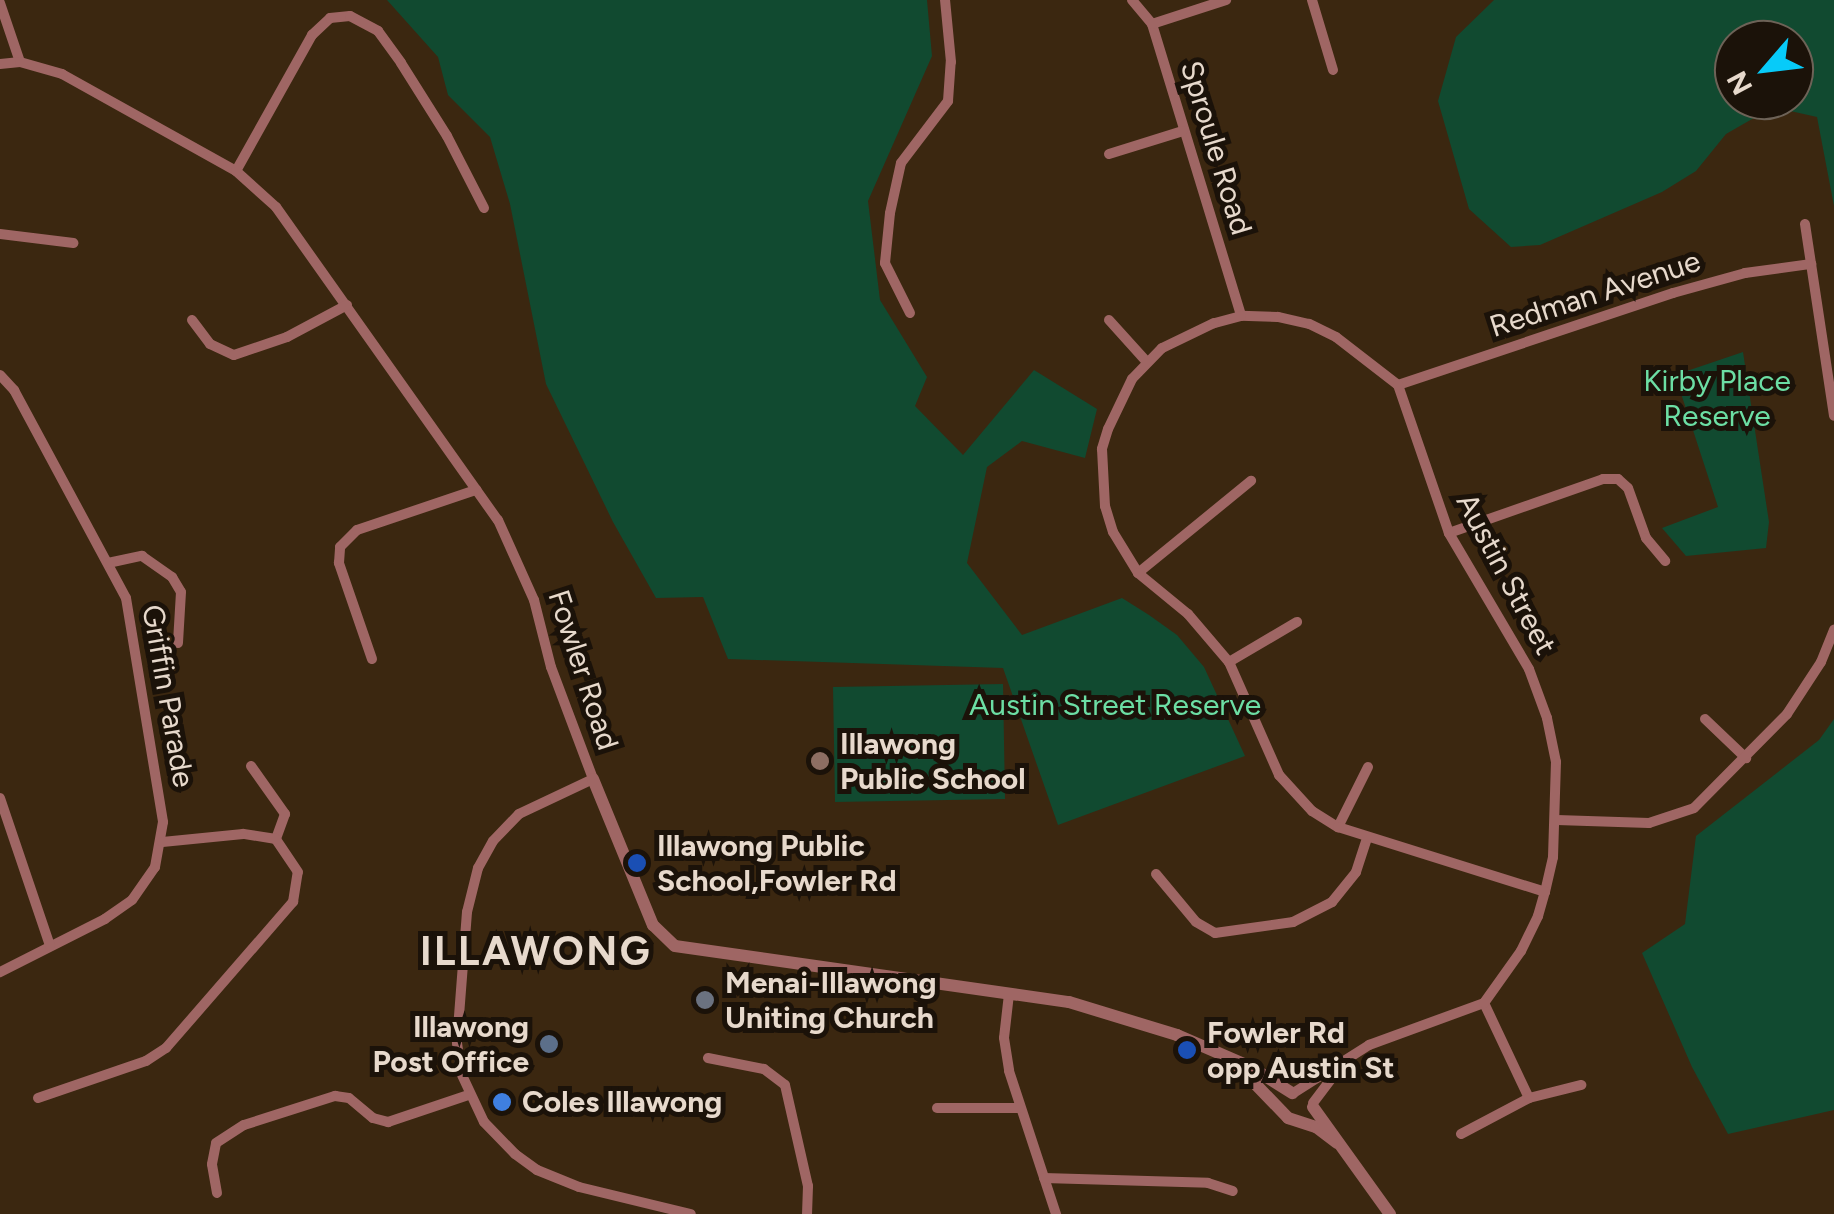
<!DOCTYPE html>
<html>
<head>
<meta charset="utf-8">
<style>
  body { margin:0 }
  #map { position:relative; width:1834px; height:1214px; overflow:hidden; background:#3b2710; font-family:Figtree,sans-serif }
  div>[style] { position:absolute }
  .green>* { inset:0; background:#114a30; transform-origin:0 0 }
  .minor>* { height:10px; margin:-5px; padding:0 5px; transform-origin:5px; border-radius:5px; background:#9f6664 }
  .tertiary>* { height:12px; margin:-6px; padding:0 6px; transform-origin:6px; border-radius:6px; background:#9f6664 }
  .dots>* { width:28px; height:28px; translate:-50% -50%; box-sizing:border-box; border:5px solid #1b1209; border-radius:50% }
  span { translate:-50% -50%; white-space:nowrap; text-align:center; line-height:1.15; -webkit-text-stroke:10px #1b1209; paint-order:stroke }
  .street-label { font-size:30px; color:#e7d9cc }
  .park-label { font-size:30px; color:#6cdea4 }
  .poi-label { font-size:30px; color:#e7d9cc; font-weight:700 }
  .left { translate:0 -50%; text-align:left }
  .right { translate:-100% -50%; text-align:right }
  .district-label { font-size:40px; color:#e7d9cc; font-weight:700; letter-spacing:2.5px }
  .north { position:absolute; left:1714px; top:20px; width:100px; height:100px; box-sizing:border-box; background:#1b1209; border:2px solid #6d6257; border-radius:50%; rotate:242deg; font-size:28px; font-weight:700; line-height:40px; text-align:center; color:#e7d9cc }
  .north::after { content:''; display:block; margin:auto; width:35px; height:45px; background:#07cbf9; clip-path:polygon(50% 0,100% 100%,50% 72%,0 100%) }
</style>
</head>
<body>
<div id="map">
  <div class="green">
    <div style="clip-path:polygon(387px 0,927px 0,932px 56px,868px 201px,880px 300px,927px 377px,915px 406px,963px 455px,1034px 370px,1097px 409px,1085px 458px,1022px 441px,987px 467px,967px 563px,1022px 635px,1122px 598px,1149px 615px,1177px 635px,1204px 667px,1245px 756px,1058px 825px,1003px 668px,728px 659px,703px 597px,656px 598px,613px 522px,546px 384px,510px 204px,490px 137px,448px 95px,438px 57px)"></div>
    <div style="clip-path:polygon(evenodd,1494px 0,1834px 0,1834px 206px,1817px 117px,1773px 107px,1726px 134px,1696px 171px,1662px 192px,1540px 245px,1511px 247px,1469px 209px,1438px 101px,1456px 37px,1494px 0,1734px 40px,1794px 40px,1794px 100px,1734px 100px,1734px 40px)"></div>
    <div style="clip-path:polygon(1743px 352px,1769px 522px,1766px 548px,1686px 556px,1662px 528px,1718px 507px,1675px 375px)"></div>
    <div style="left:1003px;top:684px;width:115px;height:170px;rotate:89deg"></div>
    <div style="clip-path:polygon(1834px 719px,1834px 1110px,1728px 1134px,1692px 1067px,1642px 953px,1685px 924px,1696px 836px,1819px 740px)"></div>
  </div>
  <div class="minor">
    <div style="left:1132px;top:0;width:31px;rotate:50deg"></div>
    <div style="left:1152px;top:24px;width:305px;rotate:73deg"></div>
    <div style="left:1312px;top:0;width:73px;rotate:73.3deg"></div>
    <div style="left:0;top:3px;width:62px;rotate:71.3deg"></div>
    <div style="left:1152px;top:24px;width:78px;rotate:-18deg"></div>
    <div style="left:0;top:64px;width:20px;rotate:-6deg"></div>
    <div style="left:20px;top:62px;width:44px;rotate:15.9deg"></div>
    <div style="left:62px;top:74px;width:199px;rotate:29.1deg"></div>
    <div style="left:236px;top:171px;width:54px;rotate:42deg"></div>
    <div style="left:276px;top:207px;width:384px;rotate:54.7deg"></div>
    <div style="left:498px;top:520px;width:88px;rotate:65.8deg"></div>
    <div style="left:534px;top:600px;width:69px;rotate:75.8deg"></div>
    <div style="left:551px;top:667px;width:120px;rotate:69.4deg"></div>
    <div style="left:593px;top:779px;width:82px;rotate:154.7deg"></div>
    <div style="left:519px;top:814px;width:37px;rotate:134deg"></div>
    <div style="left:493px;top:841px;width:31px;rotate:119deg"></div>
    <div style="left:478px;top:868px;width:45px;rotate:104deg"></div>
    <div style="left:467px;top:912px;width:131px;rotate:94.4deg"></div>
    <div style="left:457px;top:1043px;width:30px;rotate:82deg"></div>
    <div style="left:461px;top:1073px;width:54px;rotate:64.9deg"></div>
    <div style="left:484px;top:1122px;width:45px;rotate:45.9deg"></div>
    <div style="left:515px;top:1154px;width:27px;rotate:36deg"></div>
    <div style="left:537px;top:1170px;width:45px;rotate:22deg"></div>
    <div style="left:579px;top:1187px;width:115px;rotate:13.6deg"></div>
    <div style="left:1109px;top:154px;width:77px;rotate:-17.3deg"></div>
    <div style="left:236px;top:171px;width:156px;rotate:-60.8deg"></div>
    <div style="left:312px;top:35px;width:25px;rotate:-43deg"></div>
    <div style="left:330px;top:18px;width:20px;rotate:-6deg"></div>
    <div style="left:350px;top:16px;width:32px;rotate:28deg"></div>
    <div style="left:378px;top:31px;width:39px;rotate:54deg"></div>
    <div style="left:401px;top:63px;width:86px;rotate:57.8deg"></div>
    <div style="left:447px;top:136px;width:81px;rotate:62.8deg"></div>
    <div style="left:1805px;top:224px;width:194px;rotate:81.4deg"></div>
    <div style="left:0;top:234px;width:74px;rotate:7deg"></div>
    <div style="left:910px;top:313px;width:56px;rotate:-116.6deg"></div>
    <div style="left:885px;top:263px;width:50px;rotate:-84.3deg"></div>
    <div style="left:890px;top:213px;width:51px;rotate:-77.6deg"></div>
    <div style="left:901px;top:163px;width:78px;rotate:-52.8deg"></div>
    <div style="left:948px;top:101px;width:39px;rotate:-86deg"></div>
    <div style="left:951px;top:62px;width:62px;rotate:-95.5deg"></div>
    <div style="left:192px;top:320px;width:30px;rotate:53deg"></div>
    <div style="left:210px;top:344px;width:26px;rotate:25deg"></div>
    <div style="left:234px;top:355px;width:56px;rotate:-18.8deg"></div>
    <div style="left:287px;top:337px;width:68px;rotate:-28.1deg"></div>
    <div style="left:1109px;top:320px;width:55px;rotate:47.9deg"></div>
    <div style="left:0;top:375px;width:21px;rotate:47deg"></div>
    <div style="left:14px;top:390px;width:236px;rotate:61.7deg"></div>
    <div style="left:126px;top:598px;width:227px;rotate:80.6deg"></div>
    <div style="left:163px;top:822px;width:46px;rotate:100.1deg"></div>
    <div style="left:155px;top:867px;width:40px;rotate:124.9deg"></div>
    <div style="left:132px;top:900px;width:33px;rotate:145deg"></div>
    <div style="left:105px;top:919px;width:118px;rotate:153.2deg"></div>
    <div style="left:1398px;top:385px;width:290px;rotate:-18.5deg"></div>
    <div style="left:1673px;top:293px;width:75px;rotate:-15.5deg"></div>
    <div style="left:1745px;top:273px;width:67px;rotate:-7.8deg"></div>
    <div style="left:1449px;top:533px;width:163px;rotate:-19.3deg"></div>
    <div style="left:1603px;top:479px;width:15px"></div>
    <div style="left:1618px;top:479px;width:13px;rotate:42deg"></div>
    <div style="left:1628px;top:488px;width:53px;rotate:70.2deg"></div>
    <div style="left:1646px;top:538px;width:30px;rotate:50deg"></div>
    <div style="left:108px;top:563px;width:35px;rotate:-12deg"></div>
    <div style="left:142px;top:556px;width:37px;rotate:35deg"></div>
    <div style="left:172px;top:577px;width:17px;rotate:59deg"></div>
    <div style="left:181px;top:592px;width:51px;rotate:93.4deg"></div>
    <div style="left:1138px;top:573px;width:146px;rotate:-39.2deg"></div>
    <div style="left:372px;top:659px;width:102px;rotate:-109deg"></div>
    <div style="left:339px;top:563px;width:16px;rotate:-86deg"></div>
    <div style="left:340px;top:547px;width:24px;rotate:-45deg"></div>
    <div style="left:357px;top:530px;width:126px;rotate:-18.6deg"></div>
    <div style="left:1229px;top:662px;width:79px;rotate:-30.5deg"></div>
    <div style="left:1705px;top:719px;width:57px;rotate:43.6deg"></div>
    <div style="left:251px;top:766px;width:59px;rotate:54.7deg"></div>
    <div style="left:285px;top:814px;width:27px;rotate:110deg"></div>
    <div style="left:0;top:798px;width:156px;rotate:71.3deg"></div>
    <div style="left:1557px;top:820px;width:92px;rotate:1.9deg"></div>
    <div style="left:1649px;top:823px;width:47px;rotate:-18.4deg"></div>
    <div style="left:1694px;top:808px;width:132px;rotate:-45.3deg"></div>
    <div style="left:1787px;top:714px;width:62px;rotate:-56.8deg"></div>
    <div style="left:1821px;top:662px;width:35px;rotate:-68deg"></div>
    <div style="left:1338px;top:827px;width:67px;rotate:-63.4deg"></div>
    <div style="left:1156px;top:874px;width:62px;rotate:50.2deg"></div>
    <div style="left:1196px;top:922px;width:22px;rotate:30deg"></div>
    <div style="left:1215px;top:933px;width:79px;rotate:-8deg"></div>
    <div style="left:1293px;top:922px;width:44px;rotate:-27.1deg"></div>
    <div style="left:1332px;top:902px;width:38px;rotate:-51deg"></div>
    <div style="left:1356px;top:872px;width:35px;rotate:-72deg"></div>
    <div style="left:1009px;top:994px;width:44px;rotate:96.5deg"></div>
    <div style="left:1004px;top:1038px;width:33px;rotate:81deg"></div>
    <div style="left:1009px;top:1071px;width:151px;rotate:71.8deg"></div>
    <div style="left:1484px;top:1003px;width:105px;rotate:64.7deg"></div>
    <div style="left:708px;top:1058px;width:57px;rotate:11.1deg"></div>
    <div style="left:764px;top:1069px;width:26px;rotate:37deg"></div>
    <div style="left:785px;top:1085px;width:104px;rotate:77.2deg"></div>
    <div style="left:808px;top:1186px;width:28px;rotate:92deg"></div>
    <div style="left:1295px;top:1092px;width:88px;rotate:-32.4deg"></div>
    <div style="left:1369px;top:1045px;width:122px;rotate:-20.1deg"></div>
    <div style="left:1484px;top:1003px;width:64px;rotate:-54.6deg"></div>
    <div style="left:1521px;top:951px;width:39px;rotate:-64deg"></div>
    <div style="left:1538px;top:916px;width:25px;rotate:-74deg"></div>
    <div style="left:1545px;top:892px;width:36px;rotate:-77deg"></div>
    <div style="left:1553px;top:857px;width:95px;rotate:-88.2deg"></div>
    <div style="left:1556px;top:762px;width:45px;rotate:-101.6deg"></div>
    <div style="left:1547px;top:718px;width:52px;rotate:-110.2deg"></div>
    <div style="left:1529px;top:669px;width:158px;rotate:-120.5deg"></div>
    <div style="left:1449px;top:533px;width:157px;rotate:-109deg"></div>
    <div style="left:1398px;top:385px;width:78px;rotate:-142.3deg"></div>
    <div style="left:1336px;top:337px;width:30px;rotate:-154deg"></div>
    <div style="left:1309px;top:324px;width:32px;rotate:-167deg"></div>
    <div style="left:1278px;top:317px;width:37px;rotate:-178deg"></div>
    <div style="left:1241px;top:316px;width:28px;rotate:165deg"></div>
    <div style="left:1214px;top:323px;width:58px;rotate:154.3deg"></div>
    <div style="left:1162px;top:348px;width:43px;rotate:134.1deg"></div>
    <div style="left:1132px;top:379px;width:55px;rotate:115.6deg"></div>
    <div style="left:1108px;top:429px;width:21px;rotate:107deg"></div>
    <div style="left:1102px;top:449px;width:57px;rotate:87deg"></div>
    <div style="left:1105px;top:506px;width:27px;rotate:73deg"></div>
    <div style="left:1113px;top:532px;width:48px;rotate:58.6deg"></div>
    <div style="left:1138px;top:573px;width:65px;rotate:39.4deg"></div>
    <div style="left:1188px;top:614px;width:63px;rotate:49.5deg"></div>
    <div style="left:1229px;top:662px;width:124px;rotate:66.1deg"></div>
    <div style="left:1279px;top:775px;width:49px;rotate:47.5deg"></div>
    <div style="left:1312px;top:811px;width:31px;rotate:32deg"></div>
    <div style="left:1338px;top:827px;width:217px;rotate:17.4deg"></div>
    <div style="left:38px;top:1098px;width:114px;rotate:-18.9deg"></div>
    <div style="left:146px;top:1061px;width:24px;rotate:-33deg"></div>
    <div style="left:166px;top:1048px;width:194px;rotate:-49deg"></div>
    <div style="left:293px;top:902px;width:30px;rotate:-81deg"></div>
    <div style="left:298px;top:872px;width:40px;rotate:-124deg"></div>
    <div style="left:276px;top:839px;width:33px;rotate:-171deg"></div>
    <div style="left:243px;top:834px;width:81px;rotate:174.4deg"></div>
    <div style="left:1313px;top:1103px;width:51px;rotate:-52.9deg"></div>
    <div style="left:937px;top:1108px;width:83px"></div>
    <div style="left:1461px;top:1134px;width:77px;rotate:-27.9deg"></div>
    <div style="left:1529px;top:1098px;width:54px;rotate:-14deg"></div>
    <div style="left:1044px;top:1178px;width:164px;rotate:1.7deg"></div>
    <div style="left:1208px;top:1183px;width:26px;rotate:18deg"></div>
    <div style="left:217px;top:1193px;width:29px;rotate:-100deg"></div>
    <div style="left:212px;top:1164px;width:21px;rotate:-79deg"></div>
    <div style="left:216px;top:1143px;width:33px;rotate:-33deg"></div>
    <div style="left:244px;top:1125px;width:96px;rotate:-17.7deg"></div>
    <div style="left:335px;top:1096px;width:14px;rotate:8deg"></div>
    <div style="left:349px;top:1098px;width:31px;rotate:40deg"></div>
    <div style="left:373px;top:1118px;width:16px;rotate:15deg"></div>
    <div style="left:388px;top:1122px;width:84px;rotate:-18.6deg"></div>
  </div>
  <div class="tertiary">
    <div style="left:593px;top:779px;width:158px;rotate:67.7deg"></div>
    <div style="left:653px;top:925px;width:30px;rotate:44deg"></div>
    <div style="left:675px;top:946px;width:398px;rotate:8.1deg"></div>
    <div style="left:1069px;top:1002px;width:113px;rotate:17deg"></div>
    <div style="left:1177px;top:1035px;width:81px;rotate:23.4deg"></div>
    <div style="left:1251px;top:1067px;width:49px;rotate:32.4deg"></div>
    <div style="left:1239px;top:1067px;width:71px;rotate:46.1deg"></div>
    <div style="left:1288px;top:1118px;width:29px;rotate:18deg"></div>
    <div style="left:1316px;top:1127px;width:26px;rotate:37deg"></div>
    <div style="left:1313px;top:1107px;width:132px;rotate:54.3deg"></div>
  </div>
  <div class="dots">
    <div style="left:820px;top:761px;background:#8d6e63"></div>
    <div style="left:637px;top:863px;background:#1a4fb4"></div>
    <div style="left:705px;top:1000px;background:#6b7280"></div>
    <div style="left:549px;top:1044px;background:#5c6f8a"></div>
    <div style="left:1187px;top:1050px;background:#1a4fb4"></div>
    <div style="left:502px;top:1102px;background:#3f7fe0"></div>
  </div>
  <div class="street-label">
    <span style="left:1216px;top:148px;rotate:73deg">Sproule Road</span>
    <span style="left:1595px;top:294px;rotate:-18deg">Redman Avenue</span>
    <span style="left:1506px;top:574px;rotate:62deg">Austin Street</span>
    <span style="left:583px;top:670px;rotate:72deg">Fowler Road</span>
    <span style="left:168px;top:696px;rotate:80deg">Griffin Parade</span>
  </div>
  <div class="park-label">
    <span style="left:1717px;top:398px">Kirby Place<br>Reserve</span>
    <span style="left:1115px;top:705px">Austin Street Reserve</span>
  </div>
  <div class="poi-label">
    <span class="left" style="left:840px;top:761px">Illawong<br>Public School</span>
    <span class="left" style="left:657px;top:863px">Illawong Public<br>School,Fowler Rd</span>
    <span class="left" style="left:725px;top:1000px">Menai-Illawong<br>Uniting Church</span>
    <span class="right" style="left:529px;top:1044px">Illawong<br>Post Office</span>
    <span class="left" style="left:1207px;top:1050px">Fowler Rd<br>opp Austin St</span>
    <span class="left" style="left:522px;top:1102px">Coles Illawong</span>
  </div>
  <div class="district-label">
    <span style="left:536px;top:951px">ILLAWONG</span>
  </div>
  <div class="north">N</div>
</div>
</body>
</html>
